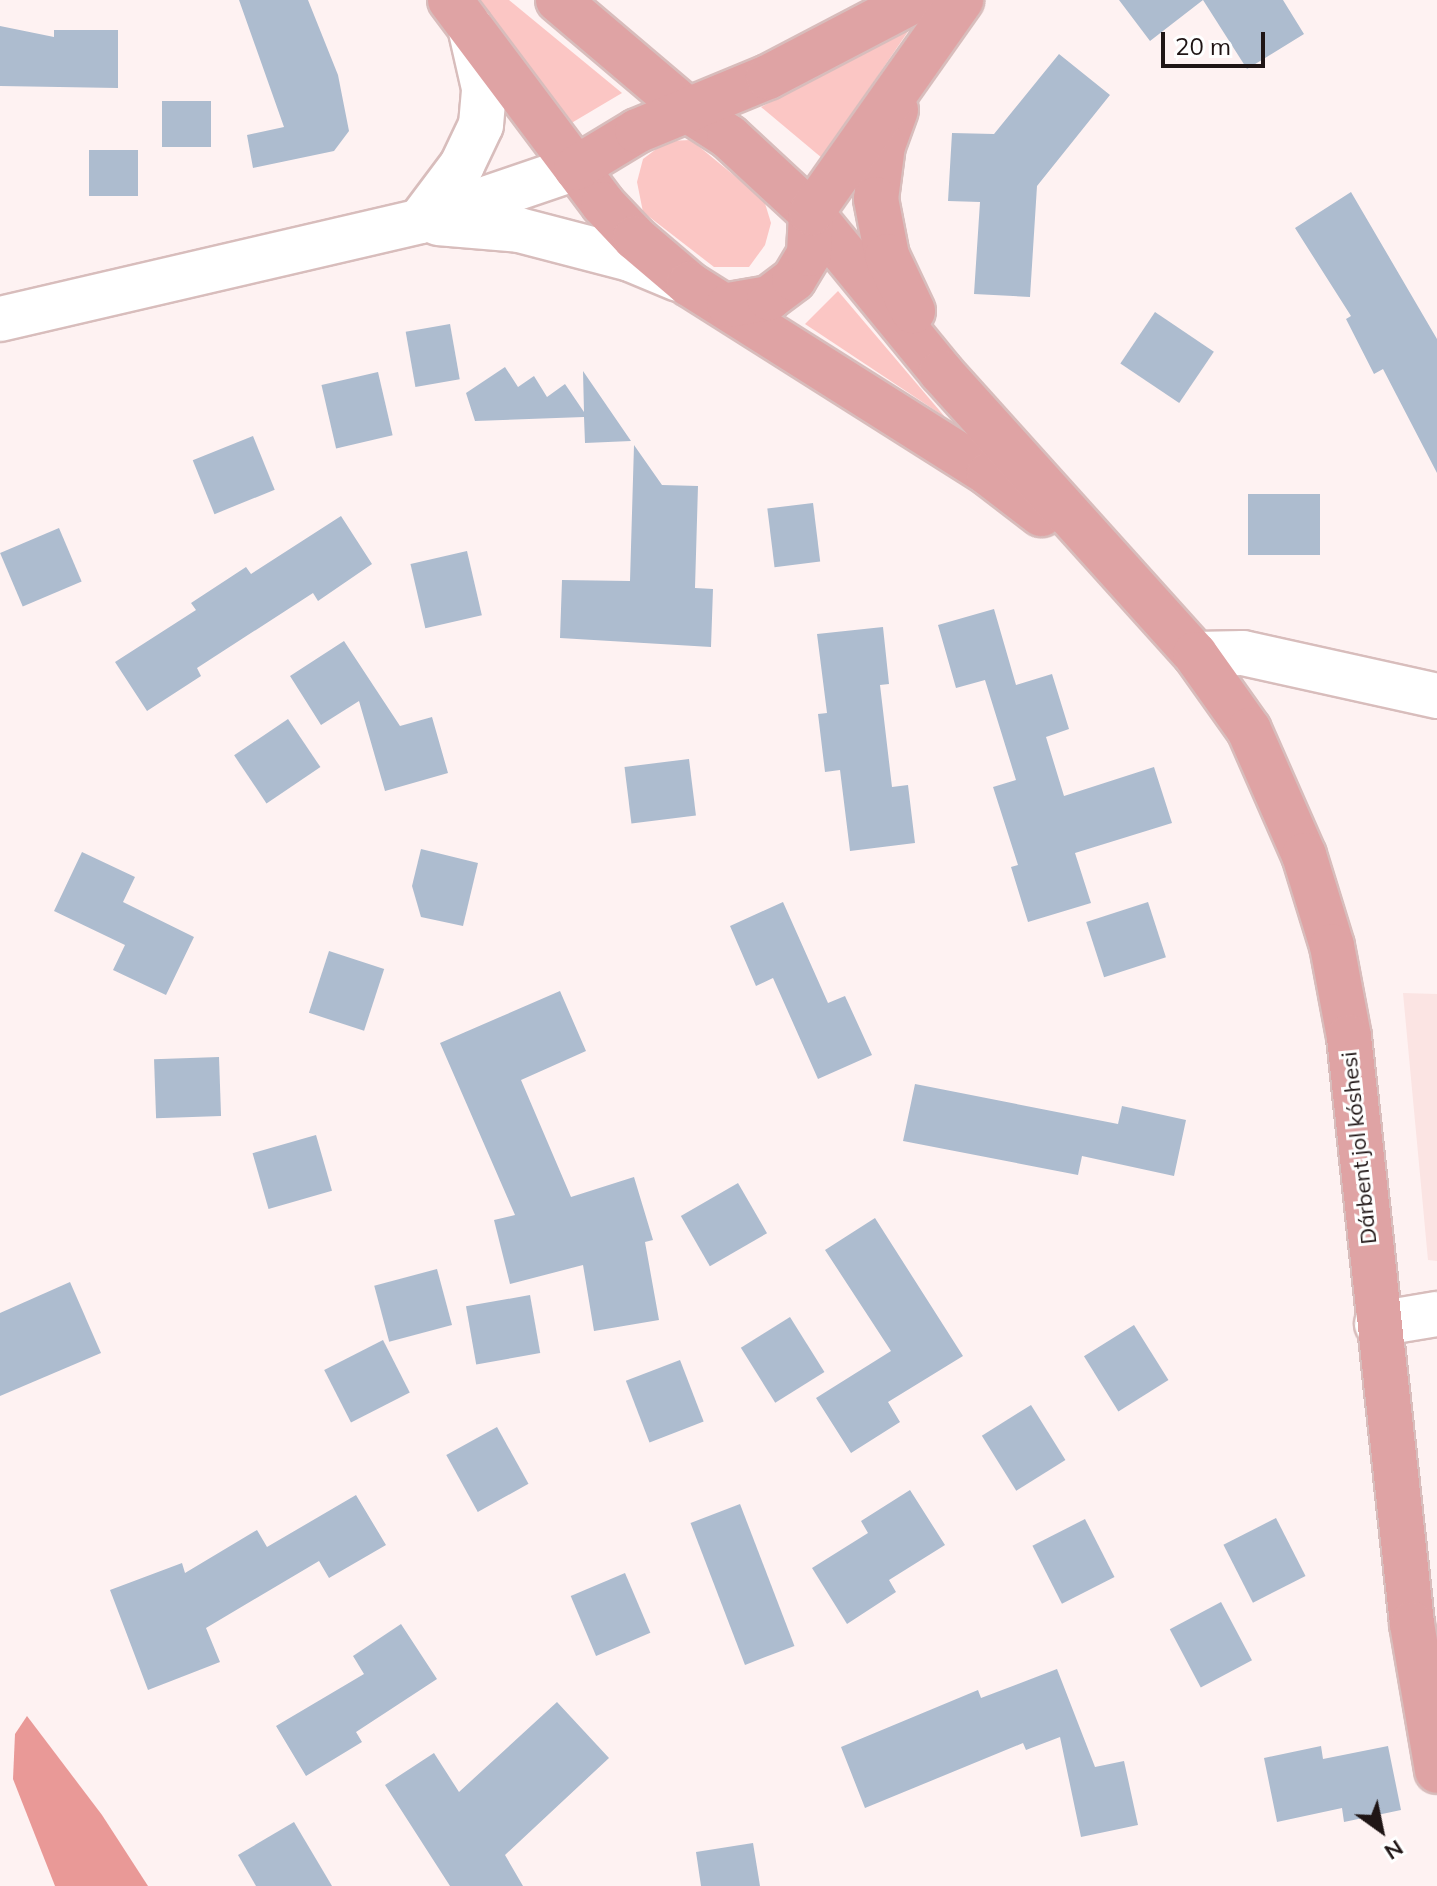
<!DOCTYPE html>
<html>
<head>
<meta charset="utf-8">
<style>
  body { margin:0 }
  #map { position:relative; width:1437px; height:1886px; overflow:hidden; background:#fef2f2; font-family:Mulish,sans-serif }
  div>[style] { position:absolute }
  .built>* { inset:0; background:#fbe4e3 }
  .green>* { inset:0; background:#fbc6c4 }
  .water>* { inset:0; background:#e99997 }
  .building>* { inset:0; background:#adbccf; transform-origin:0 0 }
  .roads { filter:drop-shadow(2px 0 #d8bdbc) drop-shadow(-2px 0 #d8bdbc) drop-shadow(0 2px #d8bdbc) drop-shadow(0 -2px #d8bdbc) }
  .minor>* { height:44px; margin:-22px; padding:0 22px; transform-origin:22px; border-radius:22px; background:#fff }
  .major>* { height:44px; margin:-22px; padding:0 22px; transform-origin:22px; border-radius:22px; background:#dfa3a4 }
  span { translate:-50% -50%; white-space:nowrap; text-align:center; line-height:1.15; -webkit-text-stroke:6px #fff; paint-order:stroke }
  .street-label { font-size:22px; color:#1f1515 }
  .north { position:absolute; left:1341px; top:1790px; width:80px; height:80px; -webkit-text-stroke:6px #fff; paint-order:stroke; rotate:147deg; font-size:22px; font-weight:700; line-height:32px; text-align:center; color:#1f1515 }
  .north::after { content:''; display:block; margin:auto; width:28px; height:36px; background:#1f1515; clip-path:polygon(50% 0,100% 100%,50% 72%,0 100%) }
  .scale { position:absolute; left:1161px; top:32px; width:104px; height:36px; box-sizing:border-box; border:4px solid #1f1515; border-top:0; padding-left:10px; font-size:24px; line-height:28px; white-space:nowrap; color:#1f1515; -webkit-text-stroke:6px #fff; paint-order:stroke }
</style>
</head>
<body>
<div id="map">
  <div class="built">
    <div style="clip-path:polygon(1403px 993px,1437px 994px,1437px 1261px,1428px 1260px)"></div>
  </div>
  <div class="green">
    <div style="clip-path:polygon(471px 0,509px 0,622px 93px,563px 128px)"></div>
    <div style="clip-path:polygon(909px 30px,822px 158px,761px 107px)"></div>
    <div style="clip-path:polygon(691px 140px,764px 200px,771px 223px,765px 245px,749px 267px,714px 267px,643px 212px,637px 182px,643px 159px,667px 141px)"></div>
    <div style="clip-path:polygon(838px 291px,945px 417px,805px 324px)"></div>
  </div>
  <div class="water">
    <div style="clip-path:polygon(27px 1716px,102px 1815px,148px 1886px,55px 1886px,13px 1779px,15px 1734px)"></div>
  </div>
  <div class="building">
    <div style="clip-path:polygon(239px 0,308px 0,338px 75px,349px 131px,334px 151px,253px 168px,247px 135px,284px 127px)"></div>
    <div style="clip-path:polygon(1119px 0,1283px 0,1304px 34px,1247px 69px,1203px 0,1150px 41px)"></div>
    <div style="clip-path:polygon(0 26px,54px 37px,54px 30px,118px 30px,118px 88px,0 86px)"></div>
    <div style="clip-path:polygon(1059px 54px,1110px 95px,1037px 186px,1030px 297px,974px 294px,980px 202px,948px 201px,952px 133px,994px 134px)"></div>
    <div style="left:162px;top:101px;width:49px;height:46px"></div>
    <div style="left:89px;top:150px;width:49px;height:46px"></div>
    <div style="clip-path:polygon(1351px 192px,1437px 339px,1437px 473px,1383px 369px,1374px 374px,1346px 319px,1351px 316px,1295px 228px)"></div>
    <div style="left:1155px;top:312px;width:71px;height:62px;rotate:34deg"></div>
    <div style="left:450px;top:324px;width:56px;height:45px;rotate:80deg"></div>
    <div style="clip-path:polygon(505px 367px,518px 387px,534px 376px,547px 397px,565px 384px,584px 412px,583px 371px,631px 441px,585px 443px,584px 417px,475px 421px,466px 393px)"></div>
    <div style="left:378px;top:372px;width:65px;height:58px;rotate:77deg"></div>
    <div style="left:253px;top:436px;width:58px;height:65px;rotate:68deg"></div>
    <div style="clip-path:polygon(634px 445px,662px 485px,698px 486px,695px 588px,713px 589px,711px 647px,560px 638px,562px 580px,630px 581px)"></div>
    <div style="left:1320px;top:494px;width:61px;height:72px;rotate:90deg"></div>
    <div style="left:813px;top:503px;width:59px;height:46px;rotate:83deg"></div>
    <div style="clip-path:polygon(341px 516px,372px 564px,318px 601px,313px 593px,197px 668px,201px 676px,147px 711px,115px 662px,196px 610px,191px 603px,246px 567px,251px 574px)"></div>
    <div style="left:59px;top:528px;width:58px;height:64px;rotate:67deg"></div>
    <div style="left:467px;top:551px;width:66px;height:58px;rotate:77deg"></div>
    <div style="clip-path:polygon(994px 609px,1016px 685px,1052px 674px,1069px 729px,1046px 737px,1064px 796px,1154px 767px,1172px 823px,1075px 853px,1091px 903px,1028px 922px,1011px 867px,1018px 865px,993px 787px,1016px 780px,985px 680px,956px 688px,938px 625px)"></div>
    <div style="clip-path:polygon(883px 627px,889px 684px,880px 685px,892px 787px,908px 785px,915px 843px,850px 851px,840px 770px,825px 772px,818px 714px,827px 713px,817px 634px)"></div>
    <div style="clip-path:polygon(344px 641px,400px 726px,432px 717px,448px 773px,385px 791px,359px 701px,321px 725px,290px 676px)"></div>
    <div style="left:288px;top:719px;width:58px;height:65px;rotate:56deg"></div>
    <div style="left:689px;top:759px;width:57px;height:65px;rotate:83deg"></div>
    <div style="clip-path:polygon(421px 849px,478px 863px,463px 926px,421px 917px,412px 886px)"></div>
    <div style="clip-path:polygon(82px 852px,135px 877px,123px 902px,194px 937px,166px 995px,113px 970px,125px 945px,54px 911px)"></div>
    <div style="clip-path:polygon(783px 902px,828px 1003px,845px 996px,872px 1055px,818px 1079px,773px 978px,756px 986px,730px 926px)"></div>
    <div style="left:1148px;top:902px;width:58px;height:65px;rotate:72deg"></div>
    <div style="left:329px;top:951px;width:58px;height:65px;rotate:18deg"></div>
    <div style="clip-path:polygon(560px 991px,586px 1051px,521px 1080px,571px 1197px,634px 1177px,653px 1240px,645px 1242px,659px 1320px,594px 1331px,583px 1265px,510px 1284px,494px 1220px,515px 1215px,440px 1043px)"></div>
    <div style="left:219px;top:1057px;width:59px;height:65px;rotate:88deg"></div>
    <div style="clip-path:polygon(915px 1084px,1118px 1124px,1122px 1106px,1186px 1120px,1174px 1176px,1082px 1156px,1078px 1175px,903px 1141px)"></div>
    <div style="left:316px;top:1135px;width:58px;height:66px;rotate:74deg"></div>
    <div style="left:738px;top:1183px;width:58px;height:66px;rotate:60deg"></div>
    <div style="clip-path:polygon(875px 1218px,963px 1356px,888px 1402px,900px 1422px,851px 1453px,816px 1398px,891px 1351px,825px 1250px)"></div>
    <div style="left:437px;top:1269px;width:58px;height:65px;rotate:75deg"></div>
    <div style="clip-path:polygon(70px 1282px,101px 1353px,0 1396px,0 1313px)"></div>
    <div style="left:530px;top:1295px;width:59px;height:65px;rotate:80deg"></div>
    <div style="left:790px;top:1317px;width:65px;height:58px;rotate:58deg"></div>
    <div style="left:1134px;top:1325px;width:65px;height:59px;rotate:58deg"></div>
    <div style="left:383px;top:1340px;width:59px;height:66px;rotate:63deg"></div>
    <div style="left:680px;top:1360px;width:66px;height:58px;rotate:69deg"></div>
    <div style="left:1031px;top:1405px;width:65px;height:58px;rotate:58deg"></div>
    <div style="left:497px;top:1427px;width:65px;height:58px;rotate:61deg"></div>
    <div style="clip-path:polygon(910px 1490px,945px 1545px,889px 1580px,896px 1592px,847px 1624px,812px 1568px,868px 1533px,861px 1521px)"></div>
    <div style="clip-path:polygon(356px 1495px,386px 1545px,329px 1578px,319px 1561px,206px 1628px,220px 1662px,148px 1690px,110px 1590px,182px 1563px,185px 1573px,257px 1530px,267px 1547px)"></div>
    <div style="left:740px;top:1504px;width:152px;height:53px;rotate:69deg"></div>
    <div style="left:1276px;top:1518px;width:65px;height:59px;rotate:63deg"></div>
    <div style="left:1085px;top:1519px;width:65px;height:59px;rotate:63deg"></div>
    <div style="left:625px;top:1573px;width:65px;height:59px;rotate:67deg"></div>
    <div style="left:1221px;top:1602px;width:66px;height:58px;rotate:62deg"></div>
    <div style="clip-path:polygon(401px 1624px,437px 1679px,356px 1732px,362px 1742px,306px 1776px,276px 1726px,364px 1674px,353px 1656px)"></div>
    <div style="clip-path:polygon(1057px 1669px,1095px 1767px,1124px 1761px,1138px 1825px,1081px 1837px,1060px 1737px,1026px 1750px,1023px 1743px,865px 1808px,841px 1747px,978px 1690px,981px 1698px)"></div>
    <div style="clip-path:polygon(557px 1702px,609px 1758px,505px 1855px,523px 1886px,450px 1886px,385px 1785px,434px 1753px,459px 1792px)"></div>
    <div style="clip-path:polygon(1321px 1746px,1323px 1759px,1388px 1746px,1401px 1810px,1344px 1822px,1342px 1808px,1277px 1822px,1264px 1758px)"></div>
    <div style="clip-path:polygon(294px 1822px,332px 1886px,256px 1886px,238px 1855px)"></div>
    <div style="clip-path:polygon(753px 1843px,760px 1886px,701px 1886px,696px 1852px)"></div>
  </div>
  <div class="roads">
    <div class="minor">
      <div style="left:420px;top:221px;width:70px;rotate:-53.1deg"></div>
      <div style="left:462px;top:165px;width:44px;rotate:-64.6deg"></div>
      <div style="left:481px;top:125px;width:37px;rotate:-85deg"></div>
      <div style="left:484px;top:88px;width:63px;rotate:-102.9deg"></div>
      <div style="left:438px;top:223px;width:81px;rotate:4.9deg"></div>
      <div style="left:519px;top:230px;width:115px;rotate:14.6deg"></div>
      <div style="left:630px;top:259px;width:52px;rotate:22.6deg"></div>
      <div style="left:0;top:319px;width:431px;rotate:-13.1deg"></div>
      <div style="left:420px;top:221px;width:165px;rotate:-18.8deg"></div>
      <div style="left:1195px;top:654px;width:48px;rotate:-1.2deg"></div>
      <div style="left:1243px;top:653px;width:199px;rotate:12.5deg"></div>
      <div style="left:1377px;top:1324px;width:61px;rotate:-9.5deg"></div>
    </div>
    <div class="major">
      <div style="left:450px;top:0;width:255px;rotate:53.1deg"></div>
      <div style="left:603px;top:204px;width:47px;rotate:46.7deg"></div>
      <div style="left:635px;top:238px;width:71px;rotate:40.4deg"></div>
      <div style="left:689px;top:284px;width:355px;rotate:32.3deg"></div>
      <div style="left:989px;top:474px;width:66px;rotate:37.6deg"></div>
      <div style="left:558px;top:0;width:172px;rotate:40.3deg"></div>
      <div style="left:689px;top:111px;width:48px;rotate:33deg"></div>
      <div style="left:729px;top:137px;width:112px;rotate:42.8deg"></div>
      <div style="left:811px;top:213px;width:205px;rotate:50.7deg"></div>
      <div style="left:941px;top:372px;width:380px;rotate:48deg"></div>
      <div style="left:1195px;top:654px;width:93px;rotate:54.6deg"></div>
      <div style="left:1249px;top:730px;width:137px;rotate:66.3deg"></div>
      <div style="left:1304px;top:855px;width:95px;rotate:72.9deg"></div>
      <div style="left:1332px;top:946px;width:93px;rotate:79.4deg"></div>
      <div style="left:1349px;top:1037px;width:590px;rotate:83.87deg"></div>
      <div style="left:1412px;top:1624px;width:149px;rotate:80.3deg"></div>
      <div style="left:896px;top:110px;width:37px;rotate:110deg"></div>
      <div style="left:883px;top:145px;width:54px;rotate:97.4deg"></div>
      <div style="left:876px;top:199px;width:58px;rotate:79.1deg"></div>
      <div style="left:887px;top:256px;width:61px;rotate:64.7deg"></div>
      <div style="left:576px;top:168px;width:71px;rotate:-31.2deg"></div>
      <div style="left:637px;top:131px;width:142px;rotate:-22.4deg"></div>
      <div style="left:768px;top:77px;width:166px;rotate:-27.6deg"></div>
      <div style="left:729px;top:305px;width:41px;rotate:-9.9deg"></div>
      <div style="left:769px;top:298px;width:31px;rotate:-37deg"></div>
      <div style="left:794px;top:279px;width:29px;rotate:-59deg"></div>
      <div style="left:809px;top:254px;width:41px;rotate:-87.2deg"></div>
      <div style="left:811px;top:213px;width:261px;rotate:-54.8deg"></div>
    </div>
  </div>
  <div class="street-label">
    <span style="left:1359px;top:1148px;rotate:-96deg">Dárbent jol kóshesi</span>
  </div>
  <div class="north">N</div>
  <div class="scale">20 m</div>
</div>
</body>
</html>
